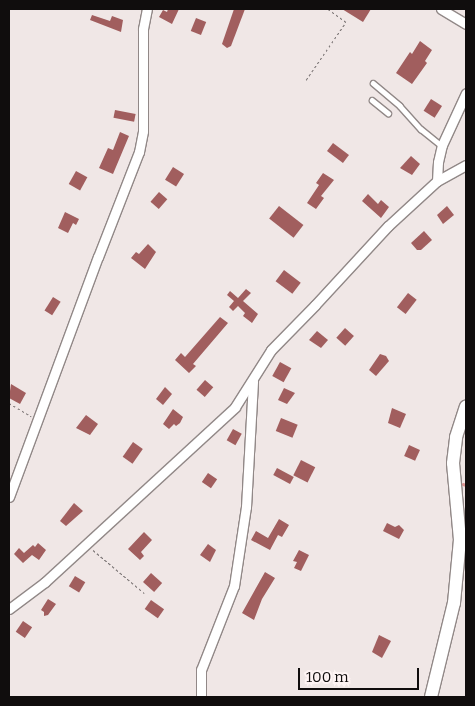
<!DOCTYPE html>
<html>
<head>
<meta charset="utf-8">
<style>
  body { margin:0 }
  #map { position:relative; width:475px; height:706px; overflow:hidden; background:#f0e7e6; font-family:Bitter,serif }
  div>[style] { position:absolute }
  .stream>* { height:2.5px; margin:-1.25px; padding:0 1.25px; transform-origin:1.25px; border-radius:1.25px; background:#dc9493 }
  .building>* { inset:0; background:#a15e5e; transform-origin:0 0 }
  .path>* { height:1px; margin-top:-0.5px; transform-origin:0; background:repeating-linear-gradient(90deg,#7a7474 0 2.5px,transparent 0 5px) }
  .roads { filter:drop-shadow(1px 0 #918887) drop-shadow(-1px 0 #918887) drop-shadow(0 1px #918887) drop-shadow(0 -1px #918887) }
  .lane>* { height:4.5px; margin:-2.25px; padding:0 2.25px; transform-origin:2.25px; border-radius:2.25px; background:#fff }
  .street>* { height:9px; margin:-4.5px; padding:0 4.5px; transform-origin:4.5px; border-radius:4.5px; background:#fff }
  .secondary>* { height:12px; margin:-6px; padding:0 6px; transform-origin:6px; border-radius:6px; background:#fff }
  span { translate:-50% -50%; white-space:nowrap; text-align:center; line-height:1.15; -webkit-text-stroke:5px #fef4f4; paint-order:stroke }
  .frame { position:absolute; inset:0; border:10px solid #100d0d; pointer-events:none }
  .scale { position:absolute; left:298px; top:668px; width:121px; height:22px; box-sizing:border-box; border:2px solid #100d0d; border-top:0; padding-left:6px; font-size:15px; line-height:18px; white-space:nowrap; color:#100d0d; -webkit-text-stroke:4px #fef4f4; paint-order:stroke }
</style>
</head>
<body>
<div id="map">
  <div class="stream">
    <div style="left:463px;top:484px;width:3px;rotate:18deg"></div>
  </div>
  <div class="building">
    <div style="clip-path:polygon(168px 9px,179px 9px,172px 24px,159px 17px,163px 10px,167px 12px)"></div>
    <div style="clip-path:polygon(234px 9px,245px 9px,231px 46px,227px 48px,222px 44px)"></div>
    <div style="clip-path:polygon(342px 9px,371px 9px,363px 22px)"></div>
    <div style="clip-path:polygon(92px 15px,110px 21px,112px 16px,123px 20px,121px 32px,90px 20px)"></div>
    <div style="left:196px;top:18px;width:11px;height:14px;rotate:22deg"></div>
    <div style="clip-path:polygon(420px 41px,432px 50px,425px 61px,427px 63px,412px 84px,396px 73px,410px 52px,412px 54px)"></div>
    <div style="left:431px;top:99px;width:13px;height:14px;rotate:32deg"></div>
    <div style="left:115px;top:110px;width:21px;height:8px;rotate:11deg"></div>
    <div style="clip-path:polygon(120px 132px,129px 136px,113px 174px,99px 168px,108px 148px,113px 150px)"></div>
    <div style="left:333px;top:143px;width:20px;height:10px;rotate:37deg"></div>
    <div style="clip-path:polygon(411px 156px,420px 164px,412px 175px,400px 168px)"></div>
    <div style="left:173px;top:167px;width:13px;height:15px;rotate:32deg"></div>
    <div style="left:76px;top:171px;width:13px;height:15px;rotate:29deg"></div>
    <div style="clip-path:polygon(323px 173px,334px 180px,321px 196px,324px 198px,316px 209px,307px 203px,319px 185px,316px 183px)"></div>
    <div style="left:159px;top:192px;width:11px;height:13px;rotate:41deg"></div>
    <div style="clip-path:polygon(368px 194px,378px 204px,381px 200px,389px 207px,381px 218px,362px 201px)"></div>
    <div style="left:279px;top:206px;width:31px;height:16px;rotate:38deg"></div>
    <div style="clip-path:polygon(447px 206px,454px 215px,443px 224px,437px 215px)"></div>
    <div style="clip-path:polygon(65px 212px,79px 219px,76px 225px,73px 223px,68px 233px,58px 228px)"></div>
    <div style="clip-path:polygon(424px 231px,432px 240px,421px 250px,417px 250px,411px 243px)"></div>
    <div style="clip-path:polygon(148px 244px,156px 252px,145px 269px,131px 258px,136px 252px,139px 254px)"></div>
    <div style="left:284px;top:270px;width:21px;height:14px;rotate:37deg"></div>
    <div style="clip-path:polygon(246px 289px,251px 293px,243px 301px,258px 314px,252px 323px,243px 316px,245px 313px,238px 306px,233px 311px,229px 307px,234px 301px,227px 295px,230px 291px,238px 298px)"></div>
    <div style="left:408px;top:293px;width:11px;height:18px;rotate:38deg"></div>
    <div style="left:53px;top:297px;width:9px;height:16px;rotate:32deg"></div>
    <div style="clip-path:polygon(220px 317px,228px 323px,193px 364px,196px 366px,189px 373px,175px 360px,181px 353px,185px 357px)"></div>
    <div style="left:345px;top:328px;width:12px;height:13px;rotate:42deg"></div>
    <div style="clip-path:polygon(317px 331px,328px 340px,321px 348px,309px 340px)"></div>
    <div style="clip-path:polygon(380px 354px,386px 356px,389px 361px,376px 376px,369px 370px)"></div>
    <div style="left:280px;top:362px;width:13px;height:16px;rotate:29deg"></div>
    <div style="left:205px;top:380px;width:11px;height:13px;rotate:41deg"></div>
    <div style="clip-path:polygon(11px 384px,26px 393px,20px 404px,9px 398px)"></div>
    <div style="clip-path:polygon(165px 387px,172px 394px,163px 405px,156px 399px)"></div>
    <div style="clip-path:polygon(284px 388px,295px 393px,287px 404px,278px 400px)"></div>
    <div style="clip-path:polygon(392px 408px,406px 414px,400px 428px,388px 423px)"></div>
    <div style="clip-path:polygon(173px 409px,183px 417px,180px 423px,176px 426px,174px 424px,169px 429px,163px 424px)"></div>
    <div style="clip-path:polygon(86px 415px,98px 424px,90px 435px,76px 428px)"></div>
    <div style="left:281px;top:418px;width:18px;height:14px;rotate:22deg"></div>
    <div style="left:233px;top:429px;width:10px;height:13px;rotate:29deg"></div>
    <div style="left:133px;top:442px;width:12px;height:18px;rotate:35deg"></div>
    <div style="left:409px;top:445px;width:12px;height:12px;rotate:24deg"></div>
    <div style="left:301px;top:460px;width:16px;height:17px;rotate:27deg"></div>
    <div style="left:277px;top:468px;width:19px;height:8px;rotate:28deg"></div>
    <div style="left:208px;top:473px;width:11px;height:11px;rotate:34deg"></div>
    <div style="clip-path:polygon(74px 503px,83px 511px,66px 526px,60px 521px)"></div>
    <div style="clip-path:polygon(279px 519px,289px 525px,282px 537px,278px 535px,270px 550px,251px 540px,256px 531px,268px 538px)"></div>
    <div style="clip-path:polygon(387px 523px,395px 527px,399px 525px,404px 530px,399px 539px,383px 531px)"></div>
    <div style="clip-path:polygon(144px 532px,152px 540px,141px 552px,144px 556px,140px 560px,128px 549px)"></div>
    <div style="clip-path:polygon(38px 543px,46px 550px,39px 560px,32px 555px,23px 563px,14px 554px,19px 548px,24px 553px,33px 545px,35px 547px)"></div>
    <div style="clip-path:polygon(208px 544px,216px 550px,210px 562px,200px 555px)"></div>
    <div style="clip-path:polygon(299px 550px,309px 555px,301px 571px,294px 568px,297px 562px,293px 561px)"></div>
    <div style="clip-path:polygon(265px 572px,275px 578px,262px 599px,254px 620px,242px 613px)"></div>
    <div style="left:151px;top:573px;width:15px;height:12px;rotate:42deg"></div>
    <div style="left:75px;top:576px;width:12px;height:12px;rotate:31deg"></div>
    <div style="clip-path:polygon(48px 599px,56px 604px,48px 615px,44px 616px,44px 612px,41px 610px)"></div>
    <div style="left:151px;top:600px;width:16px;height:11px;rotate:35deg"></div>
    <div style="left:23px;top:621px;width:11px;height:13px;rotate:34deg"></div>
    <div style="clip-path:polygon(379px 635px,391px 641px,382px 658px,372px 652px)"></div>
  </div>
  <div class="path">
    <div style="left:306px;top:80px;width:70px;rotate:-55.4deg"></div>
    <div style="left:346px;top:22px;width:22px;rotate:-144deg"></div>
    <div style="left:9px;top:403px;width:26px;rotate:31deg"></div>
    <div style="left:93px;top:550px;width:67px;rotate:40.1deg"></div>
  </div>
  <div class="roads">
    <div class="lane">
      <div style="left:373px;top:83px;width:35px;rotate:40deg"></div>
      <div style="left:400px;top:106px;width:31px;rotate:48deg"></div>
      <div style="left:421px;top:129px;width:26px;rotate:39deg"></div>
      <div style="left:372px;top:100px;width:21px;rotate:39deg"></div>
    </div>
    <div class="street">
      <div style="left:441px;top:9px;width:29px;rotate:31deg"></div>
      <div style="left:437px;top:181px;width:19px;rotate:-87deg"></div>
      <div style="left:438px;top:162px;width:17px;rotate:-77deg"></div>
      <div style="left:442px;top:145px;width:57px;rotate:-65.2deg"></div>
      <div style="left:9px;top:497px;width:256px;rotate:-69.7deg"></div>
      <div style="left:98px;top:257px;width:113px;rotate:-68.7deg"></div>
      <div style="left:139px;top:152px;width:21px;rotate:-79deg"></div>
      <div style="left:143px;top:131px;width:102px;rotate:-90deg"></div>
      <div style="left:143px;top:29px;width:20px;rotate:-79deg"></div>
      <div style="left:9px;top:609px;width:45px;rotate:-36.9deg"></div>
      <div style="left:45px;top:582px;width:258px;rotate:-42.6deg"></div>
      <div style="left:235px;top:407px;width:67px;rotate:-57.7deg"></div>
      <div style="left:271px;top:350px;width:63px;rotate:-45.6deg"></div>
      <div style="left:315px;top:305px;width:108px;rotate:-47.3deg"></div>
      <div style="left:388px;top:226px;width:67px;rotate:-42.6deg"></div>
      <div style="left:437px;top:181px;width:33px;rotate:-29deg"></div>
      <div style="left:201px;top:697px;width:27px;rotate:-90deg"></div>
      <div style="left:201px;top:670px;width:90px;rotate:-68.6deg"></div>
      <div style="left:234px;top:586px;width:80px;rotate:-81.4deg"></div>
      <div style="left:246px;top:507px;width:126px;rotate:-86.8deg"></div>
    </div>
    <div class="secondary">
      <div style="left:431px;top:697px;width:97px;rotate:-76.3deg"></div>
      <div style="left:454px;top:603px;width:63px;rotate:-84.6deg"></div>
      <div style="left:460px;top:540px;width:77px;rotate:-95.2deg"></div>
      <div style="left:453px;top:463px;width:26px;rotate:-83deg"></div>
      <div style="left:456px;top:437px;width:32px;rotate:-72deg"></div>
    </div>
  </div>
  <div class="frame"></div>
  <div class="scale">100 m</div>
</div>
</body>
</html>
